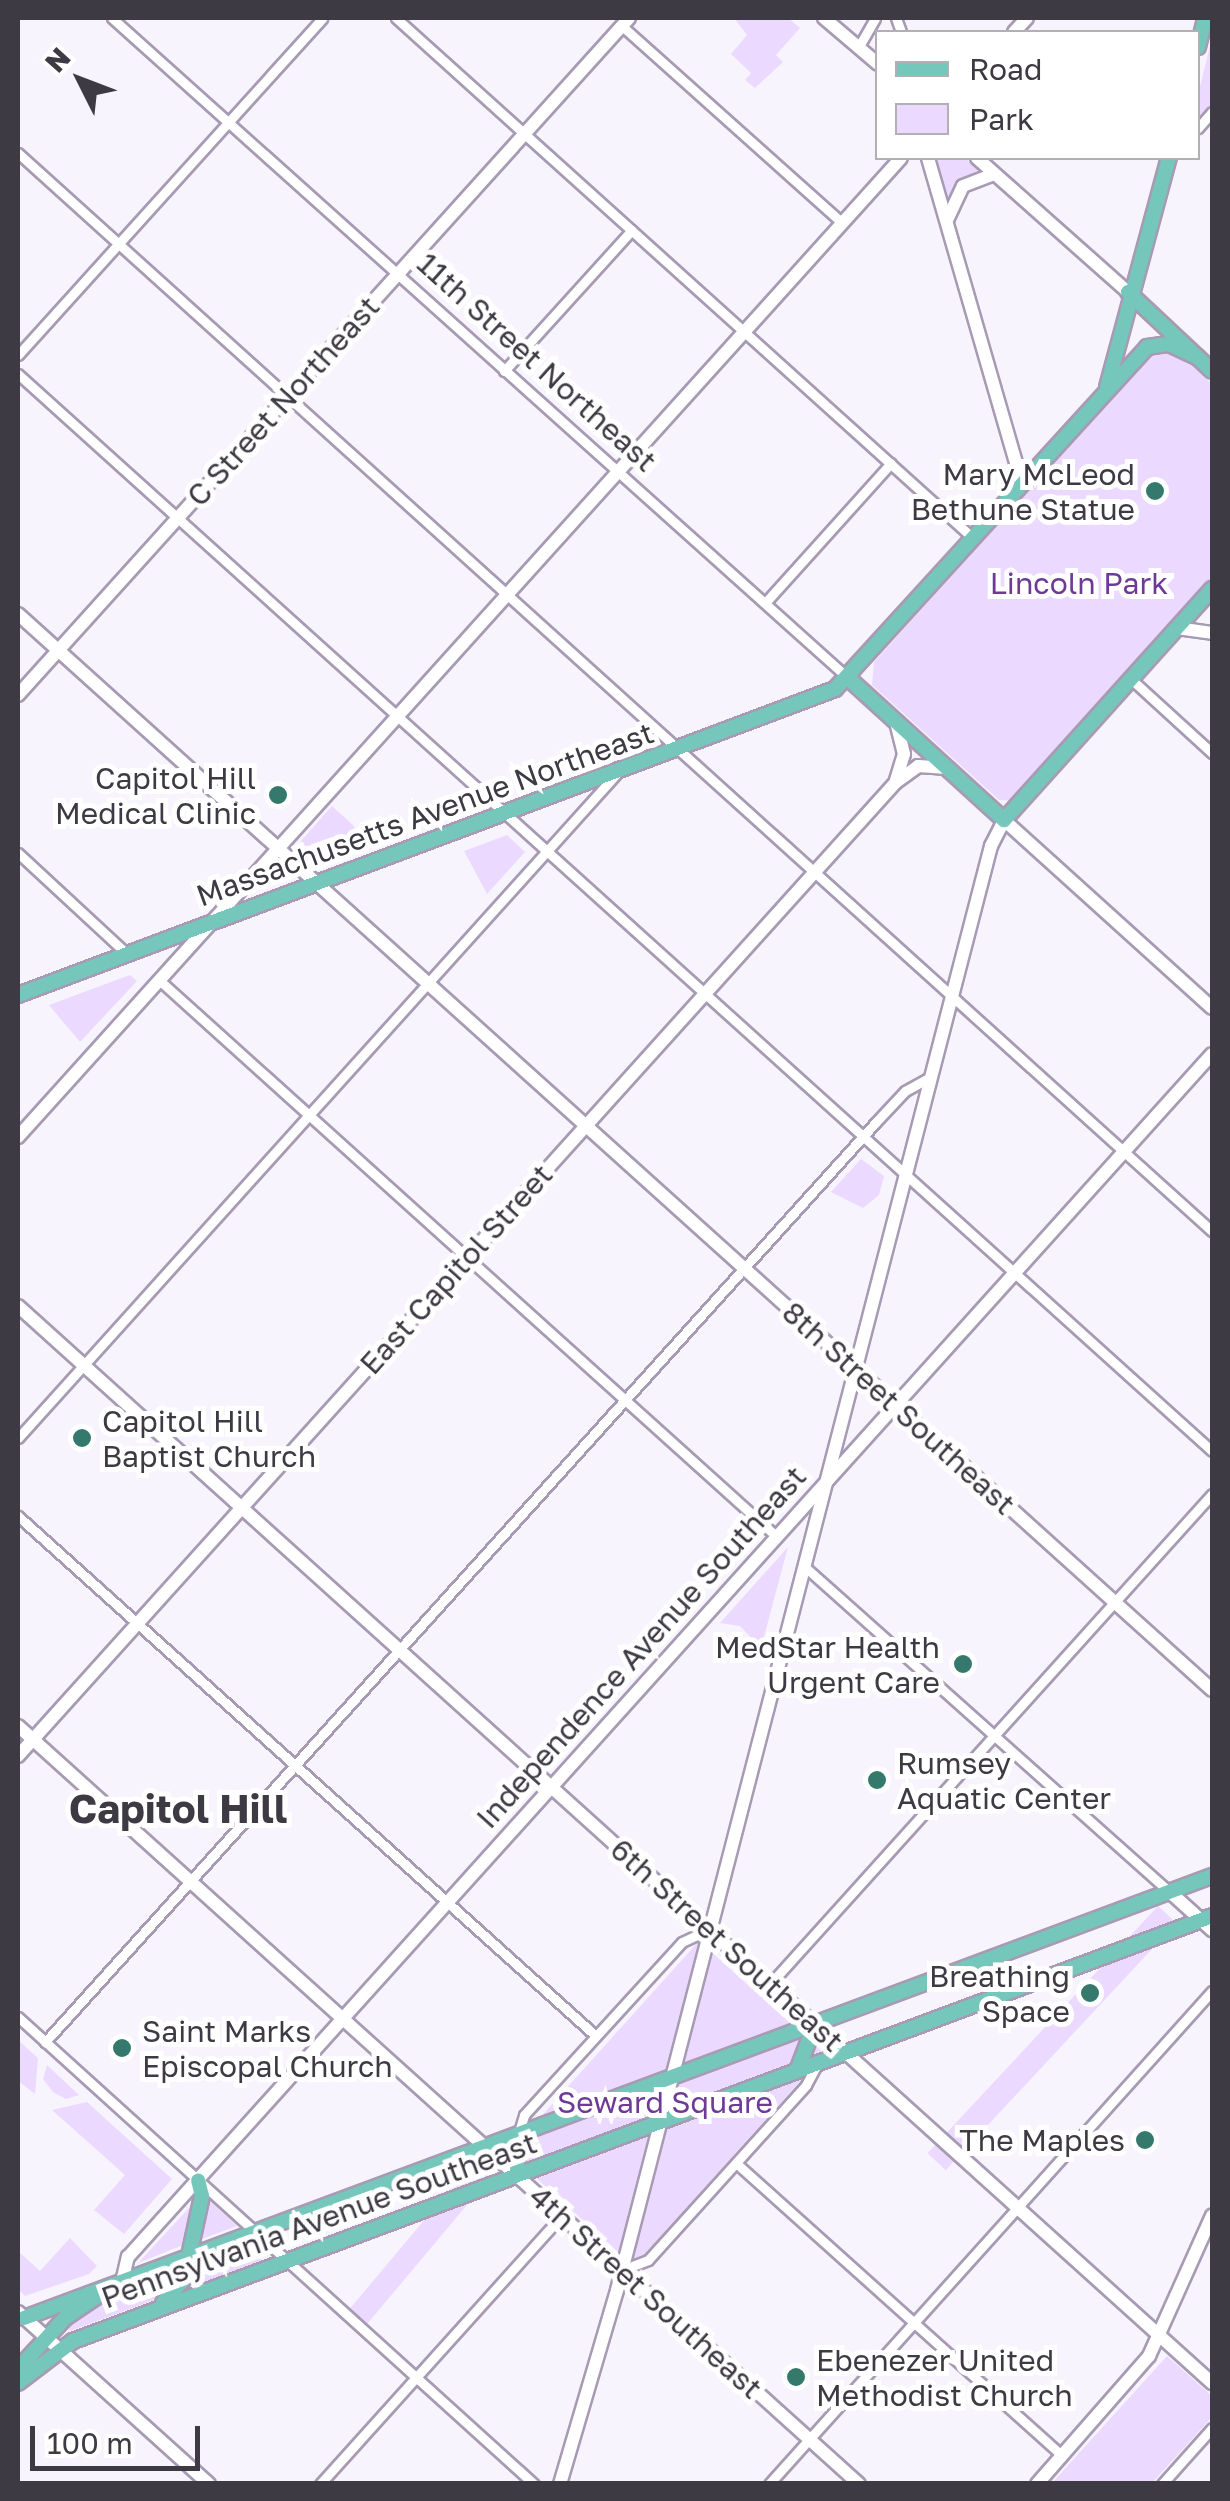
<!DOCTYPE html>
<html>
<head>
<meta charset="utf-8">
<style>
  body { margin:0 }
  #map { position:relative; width:1230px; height:2501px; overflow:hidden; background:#f8f4fe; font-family:"Golos Text",sans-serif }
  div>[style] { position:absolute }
  .green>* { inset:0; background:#ecd9ff; transform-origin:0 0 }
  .roads { filter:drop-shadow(2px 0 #a79bb3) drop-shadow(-2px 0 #a79bb3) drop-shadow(0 2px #a79bb3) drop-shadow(0 -2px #a79bb3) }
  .street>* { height:9px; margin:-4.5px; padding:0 4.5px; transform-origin:4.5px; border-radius:4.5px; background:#fff }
  .secondary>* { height:12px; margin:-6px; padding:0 6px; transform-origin:6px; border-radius:6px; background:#fff }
  .primary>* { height:14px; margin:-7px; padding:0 7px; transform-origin:7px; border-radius:7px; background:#76c7bb }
  .dots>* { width:28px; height:28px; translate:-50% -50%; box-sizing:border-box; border:5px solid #fff; border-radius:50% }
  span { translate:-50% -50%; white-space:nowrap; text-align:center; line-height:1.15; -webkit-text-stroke:10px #fff; paint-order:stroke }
  .street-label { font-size:30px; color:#3e3a44 }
  .poi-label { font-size:30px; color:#3e3a44 }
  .right { translate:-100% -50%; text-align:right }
  .left { translate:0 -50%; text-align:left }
  .park-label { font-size:30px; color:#6d3a96 }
  .district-label { font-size:40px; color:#3e3a44; font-weight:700 }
  .frame { position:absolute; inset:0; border:20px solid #3e3a44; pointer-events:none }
  .legend { position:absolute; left:875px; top:30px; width:325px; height:130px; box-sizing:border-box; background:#fff; border:2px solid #b2b0b4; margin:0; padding:12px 18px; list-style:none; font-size:30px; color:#3e3a44 }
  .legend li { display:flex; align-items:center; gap:20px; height:50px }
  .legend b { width:50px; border:2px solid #b2b0b4 }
  .north { position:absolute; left:30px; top:30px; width:100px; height:100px; -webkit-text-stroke:8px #fff; paint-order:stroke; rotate:312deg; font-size:28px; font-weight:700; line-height:40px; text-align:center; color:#3e3a44 }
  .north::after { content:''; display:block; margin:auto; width:35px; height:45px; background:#3e3a44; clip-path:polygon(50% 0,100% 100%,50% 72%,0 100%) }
  .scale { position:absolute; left:30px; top:2426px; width:170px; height:45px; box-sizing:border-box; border:5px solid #3e3a44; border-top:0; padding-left:12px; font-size:30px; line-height:35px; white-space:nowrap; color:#3e3a44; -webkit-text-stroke:8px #fff; paint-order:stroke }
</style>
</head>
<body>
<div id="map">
  <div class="green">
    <div style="clip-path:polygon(734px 18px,788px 18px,800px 28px,776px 55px,783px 62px,755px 88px,745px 80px,751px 73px,731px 54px,747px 35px)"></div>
    <div style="clip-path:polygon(1212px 37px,1212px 103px,1198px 120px,1198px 95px)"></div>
    <div style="clip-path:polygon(934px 158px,965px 158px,978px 170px,946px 200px)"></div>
    <div style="clip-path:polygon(1173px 348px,1212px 384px,1212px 585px,1018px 801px,999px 800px,872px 685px,874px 662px,1152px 353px)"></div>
    <div style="clip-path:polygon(332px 806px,354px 826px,362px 844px,318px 861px,301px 841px)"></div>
    <div style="clip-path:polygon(507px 835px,525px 852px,487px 894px,464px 851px)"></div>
    <div style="clip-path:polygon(130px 975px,137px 981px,80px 1042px,49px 1005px)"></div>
    <div style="clip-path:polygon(861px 1159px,884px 1176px,879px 1195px,863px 1208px,831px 1192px)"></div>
    <div style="clip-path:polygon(788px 1547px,761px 1648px,740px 1626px,720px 1623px)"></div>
    <div style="left:1158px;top:1906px;width:25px;height:338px;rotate:43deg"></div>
    <div style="left:699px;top:1941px;width:169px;height:285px;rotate:42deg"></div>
    <div style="clip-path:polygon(18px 2040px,38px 2058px,35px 2094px,18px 2081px)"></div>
    <div style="clip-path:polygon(47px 2065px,79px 2095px,66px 2099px,53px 2092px,43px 2079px)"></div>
    <div style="clip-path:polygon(87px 2102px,172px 2179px,124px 2234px,94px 2210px,125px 2175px,52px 2110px)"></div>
    <div style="left:473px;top:2162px;width:23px;height:205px;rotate:40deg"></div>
    <div style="clip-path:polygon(200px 2196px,186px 2244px,138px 2263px)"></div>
    <div style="clip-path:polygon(210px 2201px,237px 2226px,202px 2239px)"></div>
    <div style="clip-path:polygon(70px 2238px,97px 2266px,89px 2274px,25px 2296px,18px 2289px,18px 2251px,40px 2271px)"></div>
    <div style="clip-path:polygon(245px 2247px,264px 2262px,194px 2288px,202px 2263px)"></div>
    <div style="clip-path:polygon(178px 2272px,160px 2298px,70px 2331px,66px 2324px,118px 2293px)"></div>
    <div style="clip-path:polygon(1167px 2356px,1212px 2396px,1212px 2417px,1152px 2483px,1052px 2483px)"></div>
  </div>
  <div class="roads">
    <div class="street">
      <div style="left:112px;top:18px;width:989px;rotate:41.88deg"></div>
      <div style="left:396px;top:18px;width:777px;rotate:42.03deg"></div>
      <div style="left:896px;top:18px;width:15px;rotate:70deg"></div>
      <div style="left:622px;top:26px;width:295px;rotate:41.8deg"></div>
      <div style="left:858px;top:48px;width:34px;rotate:-60deg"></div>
      <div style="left:1198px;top:128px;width:21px;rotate:-49deg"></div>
      <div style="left:18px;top:153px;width:1609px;rotate:42.08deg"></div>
      <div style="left:18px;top:355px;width:454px;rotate:-47.9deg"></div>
      <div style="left:504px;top:371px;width:190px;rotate:-47.8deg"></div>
      <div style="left:18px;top:374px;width:1608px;rotate:42.05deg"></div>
      <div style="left:765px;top:603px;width:188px;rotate:-48deg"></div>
      <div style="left:1131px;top:679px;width:110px;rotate:42.4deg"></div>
      <div style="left:18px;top:853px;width:149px;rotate:42.8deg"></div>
      <div style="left:158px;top:979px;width:833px;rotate:42.03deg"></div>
      <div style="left:18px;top:1438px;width:896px;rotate:-47.98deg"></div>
      <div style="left:18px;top:1516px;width:777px;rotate:41.98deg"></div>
      <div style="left:805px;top:1567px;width:489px;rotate:41.7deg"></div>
      <div style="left:770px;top:1984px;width:660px;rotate:-47.95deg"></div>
      <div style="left:18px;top:2017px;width:696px;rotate:42.15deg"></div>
      <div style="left:45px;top:2042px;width:1238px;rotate:-47.91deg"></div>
      <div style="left:875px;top:1123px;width:44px;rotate:-46.8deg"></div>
      <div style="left:905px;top:1091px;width:29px;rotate:-29deg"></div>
      <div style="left:518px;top:2135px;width:21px;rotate:-73deg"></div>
      <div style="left:524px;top:2115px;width:234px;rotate:-47.6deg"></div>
      <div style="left:682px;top:1942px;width:31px;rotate:-25deg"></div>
      <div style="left:736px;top:2163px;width:438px;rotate:41.9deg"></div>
      <div style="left:622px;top:2270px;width:28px;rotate:-21deg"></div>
      <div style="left:648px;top:2260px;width:236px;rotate:-47.9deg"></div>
      <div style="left:806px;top:2085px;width:24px;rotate:-62deg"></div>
      <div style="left:320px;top:2484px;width:362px;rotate:-48deg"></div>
      <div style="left:769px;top:2484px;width:663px;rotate:-48.06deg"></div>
      <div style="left:1162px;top:2484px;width:75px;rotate:-48.2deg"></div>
    </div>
    <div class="secondary">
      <div style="left:824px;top:18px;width:71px;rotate:40.4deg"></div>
      <div style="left:1014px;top:32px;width:19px;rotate:-47deg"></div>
      <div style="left:928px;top:158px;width:339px;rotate:73.9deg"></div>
      <div style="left:977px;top:158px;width:202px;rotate:41.6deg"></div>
      <div style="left:948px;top:218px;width:35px;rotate:-65deg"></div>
      <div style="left:963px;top:186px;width:33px;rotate:-21deg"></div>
      <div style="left:18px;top:614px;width:1607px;rotate:42.02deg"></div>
      <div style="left:1177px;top:628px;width:35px;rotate:8deg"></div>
      <div style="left:18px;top:695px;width:912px;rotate:-47.93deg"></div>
      <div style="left:896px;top:722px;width:33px;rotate:76deg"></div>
      <div style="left:904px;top:754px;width:28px;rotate:107deg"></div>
      <div style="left:18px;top:1137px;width:1318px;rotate:-47.95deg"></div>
      <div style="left:18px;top:1306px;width:1608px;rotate:42.05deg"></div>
      <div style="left:18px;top:1726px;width:1132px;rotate:42.03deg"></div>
      <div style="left:18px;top:1756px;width:1310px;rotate:-47.97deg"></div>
      <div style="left:895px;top:783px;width:29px;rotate:-36deg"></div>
      <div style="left:918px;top:766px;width:29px;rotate:4deg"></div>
      <div style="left:1170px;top:1892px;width:57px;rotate:42.1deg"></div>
      <div style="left:122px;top:2282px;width:26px;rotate:-77deg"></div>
      <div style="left:128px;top:2257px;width:1619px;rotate:-47.98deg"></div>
      <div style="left:18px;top:2312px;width:257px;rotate:42deg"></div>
      <div style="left:560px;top:2484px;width:202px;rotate:-73.6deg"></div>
      <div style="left:617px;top:2290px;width:1492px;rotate:-75.48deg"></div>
      <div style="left:991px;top:846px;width:29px;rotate:-63deg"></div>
      <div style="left:1004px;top:820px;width:280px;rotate:42.1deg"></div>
      <div style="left:1037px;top:2484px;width:170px;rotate:-48.8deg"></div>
      <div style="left:1149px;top:2356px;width:154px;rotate:-65.8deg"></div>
    </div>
    <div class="primary">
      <div style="left:1198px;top:47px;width:30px;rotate:-76deg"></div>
      <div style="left:1128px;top:292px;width:115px;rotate:43.2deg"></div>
      <div style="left:1107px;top:387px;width:237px;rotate:-74.9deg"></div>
      <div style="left:848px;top:678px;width:211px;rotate:42.3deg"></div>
      <div style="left:1004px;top:820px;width:311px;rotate:-48deg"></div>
      <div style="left:18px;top:995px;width:872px;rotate:-20.53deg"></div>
      <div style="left:835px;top:689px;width:463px;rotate:-47.6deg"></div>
      <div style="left:1147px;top:347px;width:22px;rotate:-8deg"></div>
      <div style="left:1169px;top:344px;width:31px;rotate:25deg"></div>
      <div style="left:797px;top:2071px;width:50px;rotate:-69deg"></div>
      <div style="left:517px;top:2175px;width:40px;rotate:-88.6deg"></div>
      <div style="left:163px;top:2303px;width:32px;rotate:-49deg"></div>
      <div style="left:184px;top:2279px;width:85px;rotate:-77.8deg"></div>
      <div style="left:202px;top:2196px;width:16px;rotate:-104deg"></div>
      <div style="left:24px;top:2318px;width:1268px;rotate:-20.41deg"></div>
      <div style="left:18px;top:2369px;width:69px;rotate:-47.3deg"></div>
      <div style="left:65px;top:2318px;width:48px;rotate:-34deg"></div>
      <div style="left:18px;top:2383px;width:69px;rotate:-37.4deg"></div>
      <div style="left:73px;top:2341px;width:1216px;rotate:-20.46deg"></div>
    </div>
  </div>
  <div class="dots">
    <div style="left:1155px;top:491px;background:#35796d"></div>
    <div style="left:278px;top:795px;background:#35796d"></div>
    <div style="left:82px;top:1438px;background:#35796d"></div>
    <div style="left:963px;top:1664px;background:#35796d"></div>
    <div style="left:877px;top:1780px;background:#35796d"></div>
    <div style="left:1090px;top:1993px;background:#35796d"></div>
    <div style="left:122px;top:2048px;background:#35796d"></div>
    <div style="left:1145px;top:2140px;background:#35796d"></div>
    <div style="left:796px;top:2377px;background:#35796d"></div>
  </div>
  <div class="street-label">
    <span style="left:537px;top:362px;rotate:42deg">11th Street Northeast</span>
    <span style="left:283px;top:401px;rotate:-48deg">C Street Northeast</span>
    <span style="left:425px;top:814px;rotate:-20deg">Massachusetts Avenue Northeast</span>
    <span style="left:456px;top:1269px;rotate:-48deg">East Capitol Street</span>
    <span style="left:899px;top:1408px;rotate:42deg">8th Street Southeast</span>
    <span style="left:641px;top:1647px;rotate:-48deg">Independence Avenue Southeast</span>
    <span style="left:727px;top:1945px;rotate:42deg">6th Street Southeast</span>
    <span style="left:319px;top:2220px;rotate:-20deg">Pennsylvania Avenue Southeast</span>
    <span style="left:646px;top:2292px;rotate:42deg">4th Street Southeast</span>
  </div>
  <div class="poi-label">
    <span class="right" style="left:1135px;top:491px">Mary McLeod<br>Bethune Statue</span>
    <span class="right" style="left:256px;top:795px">Capitol Hill<br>Medical Clinic</span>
    <span class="left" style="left:102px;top:1438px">Capitol Hill<br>Baptist Church</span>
    <span class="right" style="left:940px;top:1664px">MedStar Health<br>Urgent Care</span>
    <span class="left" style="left:897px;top:1780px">Rumsey<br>Aquatic Center</span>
    <span class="right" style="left:1070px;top:1993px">Breathing<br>Space</span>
    <span class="left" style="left:142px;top:2048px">Saint Marks<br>Episcopal Church</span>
    <span class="right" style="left:1125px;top:2140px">The Maples</span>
    <span class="left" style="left:816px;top:2377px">Ebenezer United<br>Methodist Church</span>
  </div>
  <div class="park-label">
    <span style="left:1079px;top:583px">Lincoln Park</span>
    <span style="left:665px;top:2102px">Seward Square</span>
  </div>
  <div class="district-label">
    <span style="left:178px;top:1808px">Capitol Hill</span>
  </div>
  <div class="frame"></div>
  <ul class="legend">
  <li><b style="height:12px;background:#76c7bb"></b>Road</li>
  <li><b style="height:28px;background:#ecd9ff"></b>Park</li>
  </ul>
  <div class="north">N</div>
  <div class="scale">100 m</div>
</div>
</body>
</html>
